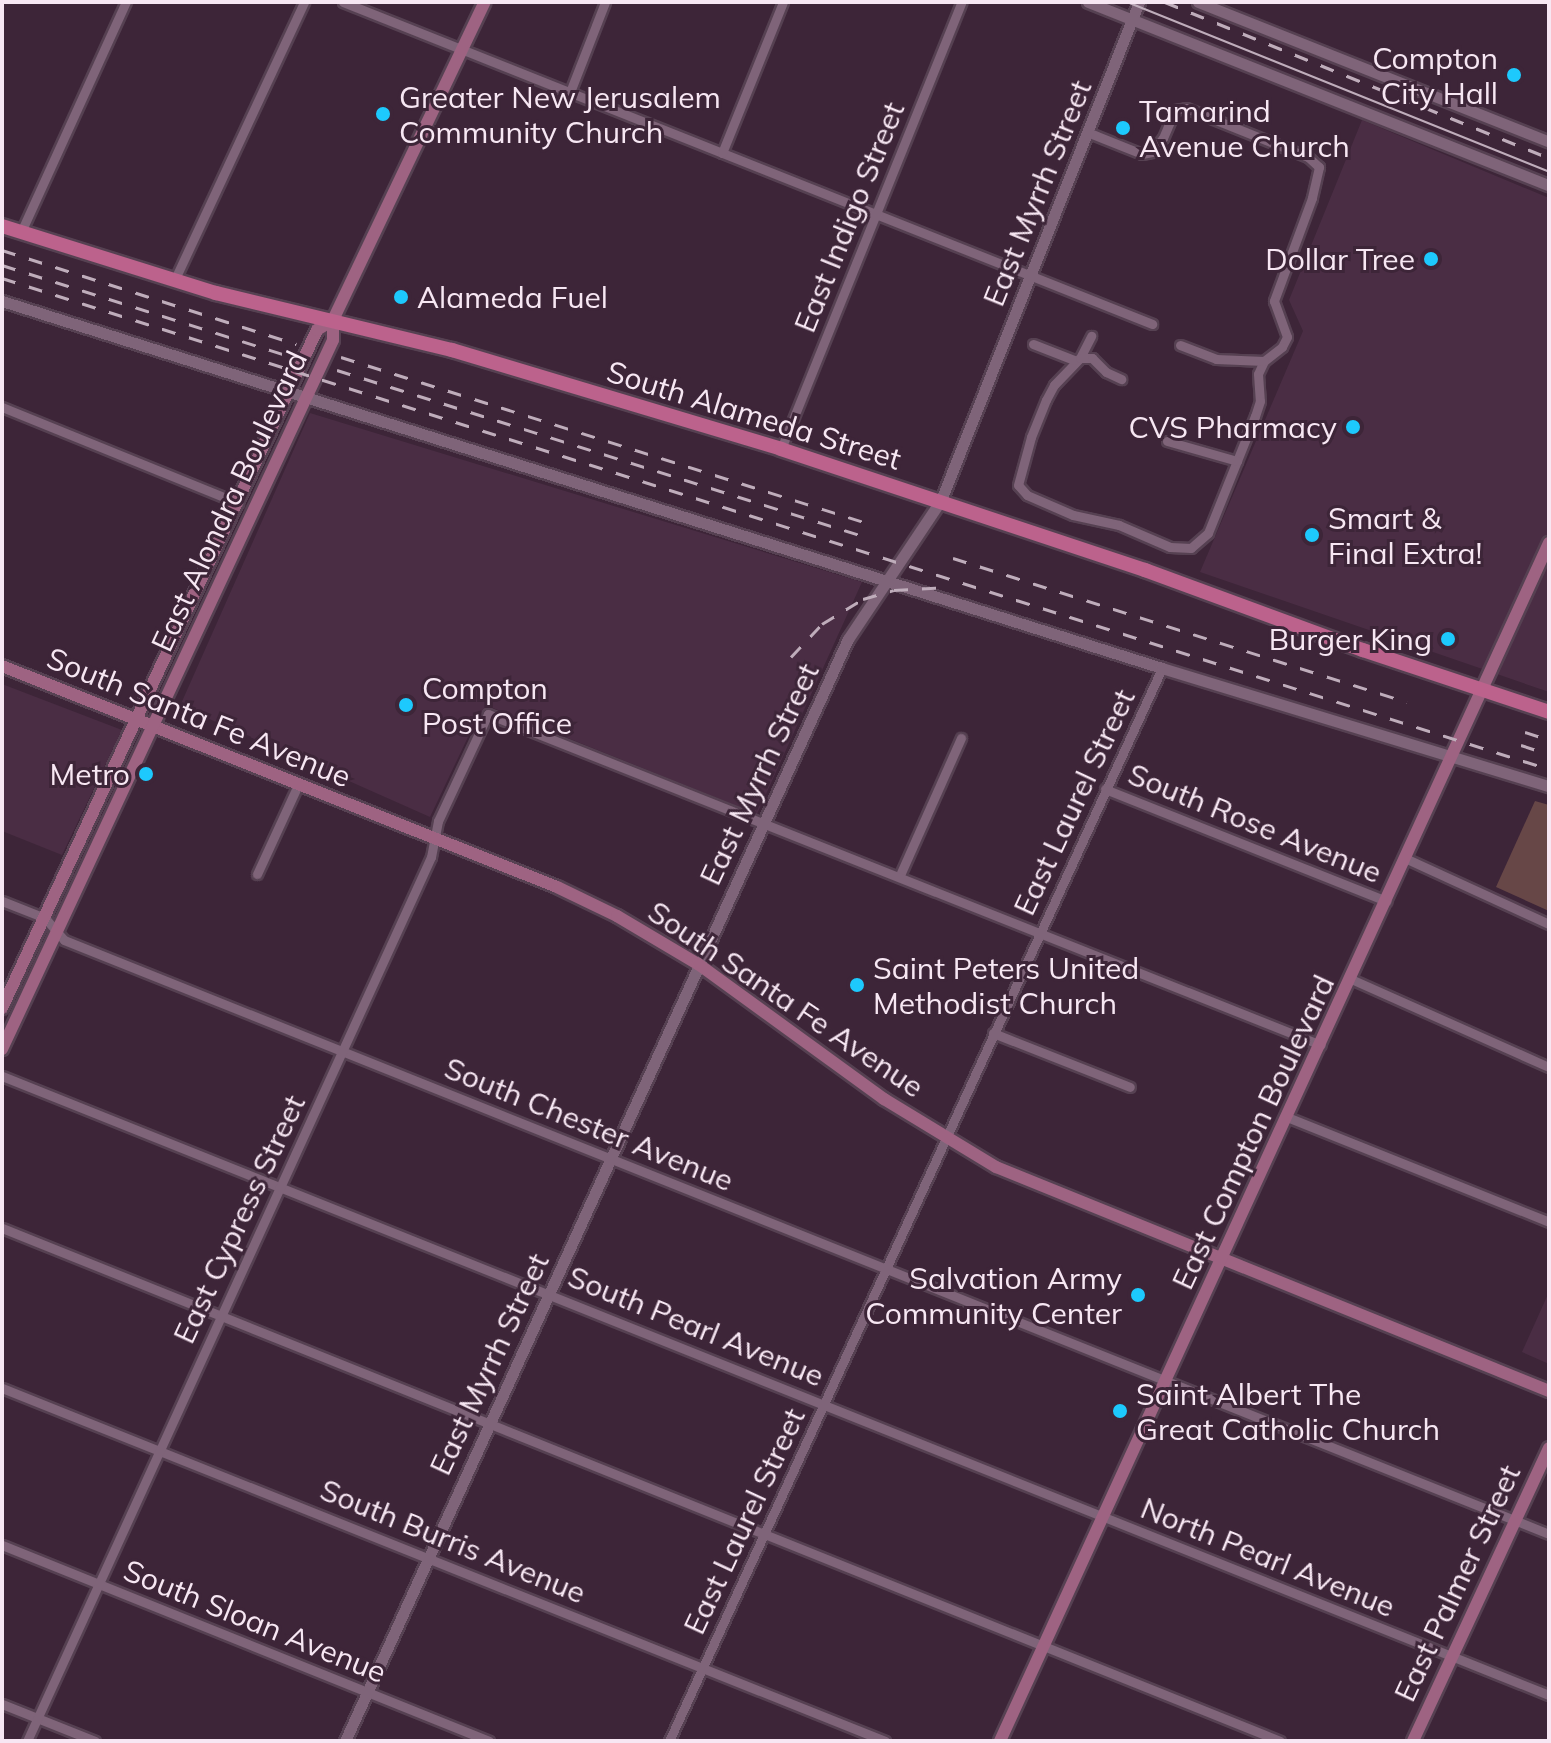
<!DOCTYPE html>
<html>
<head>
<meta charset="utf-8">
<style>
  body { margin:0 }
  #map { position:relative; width:1551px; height:1743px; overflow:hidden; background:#3d2538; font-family:Mulish,sans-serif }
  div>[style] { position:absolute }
  .built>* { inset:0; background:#4a2d44 }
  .green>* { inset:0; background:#674747 }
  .roads { filter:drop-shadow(2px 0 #564152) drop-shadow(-2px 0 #564152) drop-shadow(0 2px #564152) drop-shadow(0 -2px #564152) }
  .minor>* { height:9px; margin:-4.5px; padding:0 4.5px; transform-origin:4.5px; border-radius:4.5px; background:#7f6479 }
  .tertiary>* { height:11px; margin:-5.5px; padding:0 5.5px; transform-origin:5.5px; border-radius:5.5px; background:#7f6479 }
  .secondary>* { height:12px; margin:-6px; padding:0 6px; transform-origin:6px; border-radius:6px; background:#9e6382 }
  .primary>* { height:14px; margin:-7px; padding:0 7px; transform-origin:7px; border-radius:7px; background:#bc628c }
  .tram>* { height:2px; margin:-1px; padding:0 1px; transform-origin:1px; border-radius:1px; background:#bfadbb }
  .rail>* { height:3px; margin-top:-1.5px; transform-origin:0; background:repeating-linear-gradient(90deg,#bfadbb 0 14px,transparent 0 28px) }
  .dots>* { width:22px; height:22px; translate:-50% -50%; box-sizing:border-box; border:4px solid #3d2538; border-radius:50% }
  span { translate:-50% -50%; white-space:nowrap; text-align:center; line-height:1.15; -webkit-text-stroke:6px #3d2538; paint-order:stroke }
  .poi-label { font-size:30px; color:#f7e7f3 }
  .right { translate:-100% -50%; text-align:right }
  .left { translate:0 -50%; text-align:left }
  .street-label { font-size:30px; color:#f7e7f3 }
  .frame { position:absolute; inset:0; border:4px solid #f7e7f3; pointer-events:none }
</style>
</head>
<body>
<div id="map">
  <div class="built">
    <div style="clip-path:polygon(1362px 120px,1549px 198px,1549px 692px,1200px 572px,1303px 331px,1289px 300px)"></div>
    <div style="clip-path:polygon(310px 413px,862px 582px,757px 814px,493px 708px,478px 716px,430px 817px,180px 706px)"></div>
    <div style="clip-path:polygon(2px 684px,122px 730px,62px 855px,2px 831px)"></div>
    <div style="clip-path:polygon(1549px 1292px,1549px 1364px,1522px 1352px)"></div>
  </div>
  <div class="green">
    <div style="clip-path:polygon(1535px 801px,1549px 805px,1549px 911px,1496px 887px)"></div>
  </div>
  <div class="roads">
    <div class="minor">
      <div style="left:343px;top:2px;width:871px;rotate:21.7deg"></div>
      <div style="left:570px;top:92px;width:97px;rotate:-68.7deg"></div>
      <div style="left:1087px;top:132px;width:59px;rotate:21.8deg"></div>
      <div style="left:1142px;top:154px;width:10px;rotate:-11deg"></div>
      <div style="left:1152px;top:152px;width:18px;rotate:-52deg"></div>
      <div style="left:1163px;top:138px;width:30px;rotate:-67deg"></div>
      <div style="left:1175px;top:110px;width:11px;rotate:-10deg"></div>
      <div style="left:1186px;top:108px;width:131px;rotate:21.9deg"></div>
      <div style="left:1308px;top:157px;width:15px;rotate:42deg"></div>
      <div style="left:1319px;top:167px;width:32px;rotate:103deg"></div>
      <div style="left:1312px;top:198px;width:110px;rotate:110.3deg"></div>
      <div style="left:1274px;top:301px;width:38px;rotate:70deg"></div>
      <div style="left:1287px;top:337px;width:11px;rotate:117deg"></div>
      <div style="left:1282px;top:347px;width:23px;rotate:142deg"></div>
      <div style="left:1264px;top:361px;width:14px;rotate:115deg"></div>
      <div style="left:1258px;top:374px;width:27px;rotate:86deg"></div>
      <div style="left:1260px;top:401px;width:16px;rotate:108deg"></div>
      <div style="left:1255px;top:416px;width:126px;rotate:111.9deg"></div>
      <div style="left:1208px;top:533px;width:23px;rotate:139deg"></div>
      <div style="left:1191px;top:548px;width:21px;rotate:-177deg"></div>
      <div style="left:1170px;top:547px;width:56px;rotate:-156.7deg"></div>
      <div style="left:1119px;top:525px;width:47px;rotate:-167.7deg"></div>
      <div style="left:1073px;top:515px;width:50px;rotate:-156.5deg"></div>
      <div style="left:1027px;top:495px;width:13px;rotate:-132deg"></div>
      <div style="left:1018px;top:485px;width:50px;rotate:-74.8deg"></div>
      <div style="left:1031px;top:437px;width:40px;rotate:-68deg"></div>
      <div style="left:1046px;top:400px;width:17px;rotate:-62deg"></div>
      <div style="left:1054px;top:385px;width:37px;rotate:-46deg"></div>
      <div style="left:1080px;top:358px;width:25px;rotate:-63deg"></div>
      <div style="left:722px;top:153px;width:163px;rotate:-68deg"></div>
      <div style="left:21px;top:232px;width:253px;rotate:-65.5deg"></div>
      <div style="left:174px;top:281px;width:308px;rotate:-65deg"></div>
      <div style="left:1033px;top:344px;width:44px;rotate:21.3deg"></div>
      <div style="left:1180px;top:345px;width:39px;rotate:21deg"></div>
      <div style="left:1216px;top:359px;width:48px;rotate:2.4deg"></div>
      <div style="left:1080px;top:358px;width:12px"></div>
      <div style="left:1092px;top:358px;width:20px;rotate:45deg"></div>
      <div style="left:1106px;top:372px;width:17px;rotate:25deg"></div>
      <div style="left:2px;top:407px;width:255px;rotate:22.1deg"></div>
      <div style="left:1167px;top:441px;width:73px;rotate:15.9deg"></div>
      <div style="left:781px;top:449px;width:482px;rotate:-68deg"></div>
      <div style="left:1105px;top:789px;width:303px;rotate:21.7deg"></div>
      <div style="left:1407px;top:859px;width:156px;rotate:24.6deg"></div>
      <div style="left:257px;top:874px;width:98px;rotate:-65.3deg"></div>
      <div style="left:900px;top:875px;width:150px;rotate:-66deg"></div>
      <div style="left:2px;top:901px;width:46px;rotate:21.6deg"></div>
      <div style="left:45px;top:918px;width:29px;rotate:49deg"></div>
      <div style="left:64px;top:940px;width:1599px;rotate:21.8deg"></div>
      <div style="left:1351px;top:979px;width:217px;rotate:24deg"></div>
      <div style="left:993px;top:1033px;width:147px;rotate:21.5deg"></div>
      <div style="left:2px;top:1076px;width:1666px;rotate:21.81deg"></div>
      <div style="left:1287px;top:1117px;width:282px;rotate:21.8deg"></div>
      <div style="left:2px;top:1228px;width:1377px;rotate:21.87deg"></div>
      <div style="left:2px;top:1388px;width:951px;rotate:21.79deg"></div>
      <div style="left:2px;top:1545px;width:525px;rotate:21.92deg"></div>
      <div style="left:2px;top:1704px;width:100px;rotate:21.7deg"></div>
      <div style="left:27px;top:1741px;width:972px;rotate:-65.44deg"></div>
      <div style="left:431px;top:857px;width:37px;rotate:-79deg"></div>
      <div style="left:438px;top:821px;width:118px;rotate:-65deg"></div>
      <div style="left:488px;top:714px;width:896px;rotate:21.67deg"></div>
      <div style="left:669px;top:1741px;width:1181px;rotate:-65.32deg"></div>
    </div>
    <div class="tertiary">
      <div style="left:1088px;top:2px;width:496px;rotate:21.7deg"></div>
      <div style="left:1198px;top:2px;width:378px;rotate:21.7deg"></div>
      <div style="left:2px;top:301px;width:1217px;rotate:17.56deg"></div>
      <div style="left:1162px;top:668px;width:405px;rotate:17deg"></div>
      <div style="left:345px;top:1741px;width:1211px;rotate:-65.47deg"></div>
      <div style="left:848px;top:639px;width:167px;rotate:-56.2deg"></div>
      <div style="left:941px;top:500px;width:536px;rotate:-68.32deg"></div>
    </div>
    <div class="secondary">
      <div style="left:2px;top:666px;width:597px;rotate:21.71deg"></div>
      <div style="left:557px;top:887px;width:67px;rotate:25.8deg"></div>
      <div style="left:617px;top:916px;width:94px;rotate:30.7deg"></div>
      <div style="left:698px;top:964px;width:230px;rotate:36deg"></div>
      <div style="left:884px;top:1099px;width:131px;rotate:31.3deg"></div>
      <div style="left:996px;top:1167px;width:597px;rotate:22.05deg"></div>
      <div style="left:2px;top:1008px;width:748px;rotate:-65.08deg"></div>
      <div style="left:317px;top:330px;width:19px;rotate:-32deg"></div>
      <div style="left:2px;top:1049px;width:782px;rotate:-64.97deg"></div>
      <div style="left:333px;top:340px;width:20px;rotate:-90deg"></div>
      <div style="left:333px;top:320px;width:352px;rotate:-64.5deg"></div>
      <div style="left:1000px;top:1741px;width:1318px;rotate:-65.38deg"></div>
      <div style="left:1413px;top:1741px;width:323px;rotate:-65.1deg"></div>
    </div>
    <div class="primary">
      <div style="left:2px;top:226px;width:224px;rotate:17.4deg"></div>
      <div style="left:216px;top:293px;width:243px;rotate:13.6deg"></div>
      <div style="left:452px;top:350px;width:344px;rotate:16.7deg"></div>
      <div style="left:781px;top:449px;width:384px;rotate:18.4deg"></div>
      <div style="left:1145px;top:570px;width:232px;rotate:20.2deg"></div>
      <div style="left:1363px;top:650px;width:196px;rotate:18.4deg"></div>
    </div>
  </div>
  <div class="tram">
    <div style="left:1127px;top:2px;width:455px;rotate:21.9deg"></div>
  </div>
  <div class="rail">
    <div style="left:1165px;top:2px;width:414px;rotate:22.1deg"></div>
    <div style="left:2px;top:250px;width:309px;rotate:17.7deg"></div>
    <div style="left:2px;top:265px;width:304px;rotate:17.6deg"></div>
    <div style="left:2px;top:278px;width:1623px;rotate:17.61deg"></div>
    <div style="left:341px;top:357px;width:552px;rotate:17.52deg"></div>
    <div style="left:337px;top:370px;width:552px;rotate:17.52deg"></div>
    <div style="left:953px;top:558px;width:476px;rotate:17.6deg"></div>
    <div style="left:791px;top:657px;width:45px;rotate:-46.8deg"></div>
    <div style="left:822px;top:624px;width:48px;rotate:-31.4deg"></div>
    <div style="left:863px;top:599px;width:32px;rotate:-16deg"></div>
    <div style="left:894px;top:590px;width:55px;rotate:-3.1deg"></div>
    <div style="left:1525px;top:732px;width:25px;rotate:18deg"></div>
    <div style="left:1521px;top:745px;width:29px;rotate:18deg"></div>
  </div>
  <div class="dots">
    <div style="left:1514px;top:75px;background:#1dc9fd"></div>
    <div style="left:383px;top:114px;background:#1dc9fd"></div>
    <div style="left:1123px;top:128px;background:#1dc9fd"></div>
    <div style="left:1431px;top:259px;background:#1dc9fd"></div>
    <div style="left:401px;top:297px;background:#1dc9fd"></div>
    <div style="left:1353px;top:427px;background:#1dc9fd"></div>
    <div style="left:1312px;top:535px;background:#1dc9fd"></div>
    <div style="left:1448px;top:639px;background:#1dc9fd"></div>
    <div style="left:406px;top:705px;background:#1dc9fd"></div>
    <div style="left:146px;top:774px;background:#1dc9fd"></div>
    <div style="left:857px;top:985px;background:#1dc9fd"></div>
    <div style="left:1138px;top:1295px;background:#1dc9fd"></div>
    <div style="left:1120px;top:1411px;background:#1dc9fd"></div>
  </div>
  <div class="poi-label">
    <span class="right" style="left:1498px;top:75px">Compton<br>City Hall</span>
    <span class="left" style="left:399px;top:114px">Greater New Jerusalem<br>Community Church</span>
    <span class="left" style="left:1139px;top:128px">Tamarind<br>Avenue Church</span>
    <span class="right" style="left:1415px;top:259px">Dollar Tree</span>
    <span class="left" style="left:417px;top:297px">Alameda Fuel</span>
    <span class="right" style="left:1337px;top:427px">CVS Pharmacy</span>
    <span class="left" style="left:1328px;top:535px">Smart &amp;<br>Final Extra!</span>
    <span class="right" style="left:1432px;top:639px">Burger King</span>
    <span class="left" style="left:422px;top:705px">Compton<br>Post Office</span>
    <span class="right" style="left:130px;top:774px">Metro</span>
    <span class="left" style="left:873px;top:985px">Saint Peters United<br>Methodist Church</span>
    <span class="right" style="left:1122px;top:1295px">Salvation Army<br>Community Center</span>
    <span class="left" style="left:1136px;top:1411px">Saint Albert The<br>Great Catholic Church</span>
  </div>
  <div class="street-label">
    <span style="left:1037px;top:193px;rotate:-68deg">East Myrrh Street</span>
    <span style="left:849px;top:217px;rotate:-68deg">East Indigo Street</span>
    <span style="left:754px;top:415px;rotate:17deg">South Alameda Street</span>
    <span style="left:229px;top:501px;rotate:-65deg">East Alondra Boulevard</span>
    <span style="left:199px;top:717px;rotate:22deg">South Santa Fe Avenue</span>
    <span style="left:759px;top:774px;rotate:-65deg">East Myrrh Street</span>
    <span style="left:1074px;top:802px;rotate:-65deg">East Laurel Street</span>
    <span style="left:1255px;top:823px;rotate:22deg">South Rose Avenue</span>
    <span style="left:786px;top:999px;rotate:34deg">South Santa Fe Avenue</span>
    <span style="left:589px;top:1124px;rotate:22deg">South Chester Avenue</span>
    <span style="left:1253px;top:1132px;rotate:-65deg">East Compton Boulevard</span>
    <span style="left:239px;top:1219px;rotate:-65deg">East Cypress Street</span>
    <span style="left:696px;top:1326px;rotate:22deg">South Pearl Avenue</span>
    <span style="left:489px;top:1364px;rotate:-65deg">East Myrrh Street</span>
    <span style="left:744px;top:1521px;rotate:-65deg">East Laurel Street</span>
    <span style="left:453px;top:1541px;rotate:22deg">South Burris Avenue</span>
    <span style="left:1268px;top:1557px;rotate:22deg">North Pearl Avenue</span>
    <span style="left:1457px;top:1583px;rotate:-65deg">East Palmer Street</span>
    <span style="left:255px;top:1621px;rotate:22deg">South Sloan Avenue</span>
  </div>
  <div class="frame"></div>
</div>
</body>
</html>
